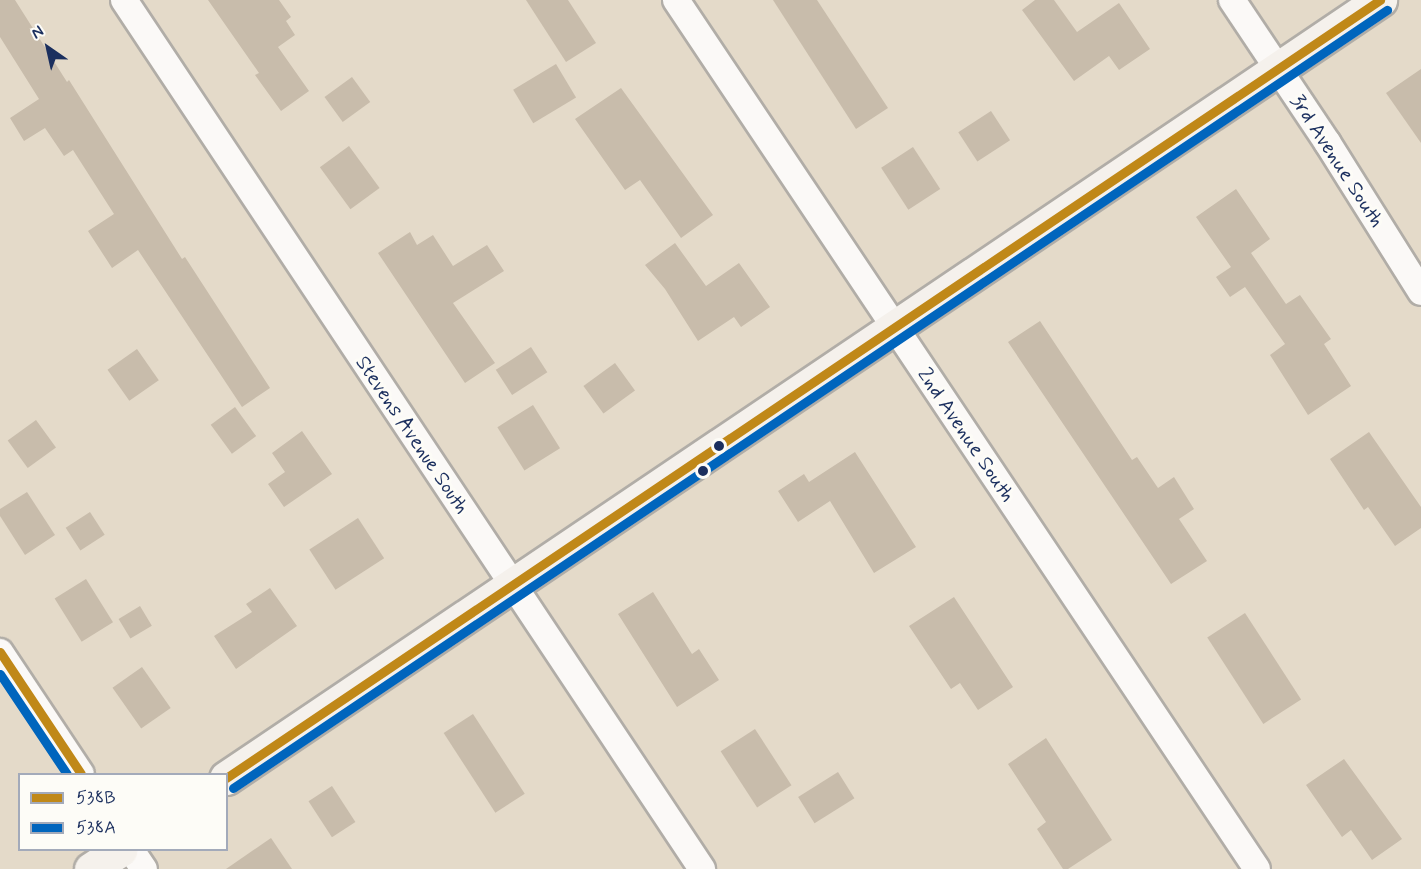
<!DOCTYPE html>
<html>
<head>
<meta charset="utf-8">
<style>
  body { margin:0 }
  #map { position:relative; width:1421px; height:869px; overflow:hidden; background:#e4dac9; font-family:Mynerve,sans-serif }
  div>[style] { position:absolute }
  .building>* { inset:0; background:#c8bcab; transform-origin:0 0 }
  .roads { filter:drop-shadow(2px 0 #b1ada7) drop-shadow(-2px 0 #b1ada7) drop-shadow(0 2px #b1ada7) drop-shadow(0 -2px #b1ada7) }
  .street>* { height:26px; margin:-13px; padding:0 13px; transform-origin:13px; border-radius:13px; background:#fbf9f7 }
  .secondary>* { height:33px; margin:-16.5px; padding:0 16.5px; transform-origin:16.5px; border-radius:16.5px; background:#f5f1ec }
  .bus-1>* { height:9px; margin:-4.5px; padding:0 4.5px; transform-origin:4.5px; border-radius:4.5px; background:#c08818 }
  .bus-2>* { height:9px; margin:-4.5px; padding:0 4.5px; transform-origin:4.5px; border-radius:4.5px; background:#0065bd }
  .dots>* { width:16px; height:16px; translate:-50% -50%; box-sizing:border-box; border:3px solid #fdfcf7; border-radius:50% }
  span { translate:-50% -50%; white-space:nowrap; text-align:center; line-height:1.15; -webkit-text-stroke:6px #fdfcf7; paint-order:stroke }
  .street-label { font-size:21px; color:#1b2f5e }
  .legend { position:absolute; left:18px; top:773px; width:210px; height:78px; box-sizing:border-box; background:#fdfcf7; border:2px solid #a3aaba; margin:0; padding:8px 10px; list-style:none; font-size:18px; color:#1b2f5e }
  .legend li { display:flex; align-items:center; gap:12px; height:30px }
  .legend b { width:30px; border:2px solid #a3aaba }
  .north { position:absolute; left:18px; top:18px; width:60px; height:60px; -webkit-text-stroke:4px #fdfcf7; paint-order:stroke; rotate:326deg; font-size:16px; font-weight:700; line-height:24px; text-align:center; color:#1b2f5e }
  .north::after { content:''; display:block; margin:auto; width:21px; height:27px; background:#1b2f5e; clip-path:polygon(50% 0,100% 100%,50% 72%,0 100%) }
</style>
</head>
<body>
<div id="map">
  <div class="building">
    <div style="clip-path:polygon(0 0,15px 0,67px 82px,69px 80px,182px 259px,185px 257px,270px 388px,242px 407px,138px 250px,112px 268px,88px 231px,114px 214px,73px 150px,64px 156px,45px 128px,24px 141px,10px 118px,39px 99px,0 37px)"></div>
    <div style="clip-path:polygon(208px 0,279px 0,291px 17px,286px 21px,295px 35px,278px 47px,309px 91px,281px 111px,255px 75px,259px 73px)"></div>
    <div style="clip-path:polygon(526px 0,568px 0,596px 43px,566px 62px)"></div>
    <div style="clip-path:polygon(773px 0,817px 0,888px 108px,856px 129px)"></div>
    <div style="clip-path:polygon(1035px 0,1054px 0,1077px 32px,1119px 3px,1150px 49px,1119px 70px,1109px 56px,1074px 81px,1022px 10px)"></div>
    <div style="left:556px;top:64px;width:39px;height:50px;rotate:59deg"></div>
    <div style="clip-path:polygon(1421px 69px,1421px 143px,1386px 93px)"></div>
    <div style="left:352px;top:77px;width:31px;height:34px;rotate:54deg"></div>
    <div style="clip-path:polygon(621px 88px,713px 215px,681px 238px,640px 180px,625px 190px,575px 119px)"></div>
    <div style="left:991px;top:111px;width:35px;height:39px;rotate:57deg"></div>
    <div style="left:349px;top:146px;width:52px;height:36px;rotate:54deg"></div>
    <div style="left:913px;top:147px;width:50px;height:38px;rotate:57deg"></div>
    <div style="clip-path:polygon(1236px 189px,1270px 239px,1251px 253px,1286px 304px,1300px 295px,1331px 339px,1324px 344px,1351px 386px,1308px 415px,1270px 355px,1285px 344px,1245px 287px,1230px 297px,1216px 277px,1231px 267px,1196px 217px)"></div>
    <div style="clip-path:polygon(410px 232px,417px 245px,433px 235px,453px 266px,487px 245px,504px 271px,453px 303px,495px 363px,465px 383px,378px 253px)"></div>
    <div style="clip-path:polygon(675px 243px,706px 286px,739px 263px,770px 307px,741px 327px,734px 317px,698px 341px,665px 289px,645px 265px)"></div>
    <div style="clip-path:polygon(1040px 321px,1132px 460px,1137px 457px,1158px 488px,1174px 477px,1194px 509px,1179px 519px,1207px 561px,1171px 584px,1008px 342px)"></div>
    <div style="left:531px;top:347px;width:30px;height:42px;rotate:57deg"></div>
    <div style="left:137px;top:349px;width:38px;height:36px;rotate:55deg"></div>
    <div style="left:615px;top:363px;width:34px;height:39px;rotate:54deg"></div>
    <div style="left:533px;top:405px;width:51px;height:42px;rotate:58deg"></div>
    <div style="left:235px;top:407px;width:36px;height:30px;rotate:54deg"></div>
    <div style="left:36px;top:420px;width:34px;height:35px;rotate:54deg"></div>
    <div style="clip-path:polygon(302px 431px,332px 474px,284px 507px,268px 484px,285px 472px,272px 453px)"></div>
    <div style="clip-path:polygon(1369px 432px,1421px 507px,1421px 528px,1395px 546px,1368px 507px,1364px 510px,1330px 459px)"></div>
    <div style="clip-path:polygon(855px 452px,916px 547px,874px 573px,830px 501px,798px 522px,778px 491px,804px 474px,809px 482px)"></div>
    <div style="clip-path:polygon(27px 492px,55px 535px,25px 555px,0 516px,0 509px)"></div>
    <div style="left:90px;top:512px;width:27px;height:29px;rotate:57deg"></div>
    <div style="left:358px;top:518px;width:48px;height:58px;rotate:57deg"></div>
    <div style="left:86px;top:579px;width:51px;height:37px;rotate:58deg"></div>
    <div style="clip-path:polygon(270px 588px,297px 626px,236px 669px,214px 636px,252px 612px,246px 604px)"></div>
    <div style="clip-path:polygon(653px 592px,692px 654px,699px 649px,719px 680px,677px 707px,618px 614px)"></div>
    <div style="clip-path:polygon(954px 597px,1013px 687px,978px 710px,960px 683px,951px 689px,909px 626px)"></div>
    <div style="left:140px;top:606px;width:23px;height:25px;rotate:59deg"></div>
    <div style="left:1245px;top:613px;width:103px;height:45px;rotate:57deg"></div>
    <div style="left:142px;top:667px;width:50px;height:36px;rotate:55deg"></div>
    <div style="left:473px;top:714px;width:95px;height:35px;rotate:57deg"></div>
    <div style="left:755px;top:729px;width:67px;height:41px;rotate:57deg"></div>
    <div style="clip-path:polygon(1046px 738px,1112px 840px,1068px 869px,1063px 869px,1037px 829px,1046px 822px,1008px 764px)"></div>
    <div style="clip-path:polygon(1344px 759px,1402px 839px,1372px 860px,1351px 830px,1342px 837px,1306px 785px)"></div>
    <div style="left:838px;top:772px;width:31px;height:47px;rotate:58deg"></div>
    <div style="left:332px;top:786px;width:43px;height:28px;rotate:57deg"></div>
    <div style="clip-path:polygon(271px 838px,292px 869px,226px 869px)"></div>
  </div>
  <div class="roads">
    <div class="street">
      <div style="left:124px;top:0;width:1044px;rotate:56.37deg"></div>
      <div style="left:676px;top:0;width:1045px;rotate:56.23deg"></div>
      <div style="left:1232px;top:0;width:171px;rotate:56.2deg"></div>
      <div style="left:1327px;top:142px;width:177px;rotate:57.9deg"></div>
      <div style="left:0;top:652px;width:146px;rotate:56.4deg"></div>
      <div style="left:131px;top:850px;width:23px;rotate:56deg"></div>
    </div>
    <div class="secondary">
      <div style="left:226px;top:778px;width:1392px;rotate:-33.99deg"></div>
      <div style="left:91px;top:869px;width:35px;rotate:-33deg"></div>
    </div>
  </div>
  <div class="bus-1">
    <div style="left:0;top:652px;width:146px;rotate:56.4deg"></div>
    <div style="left:226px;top:778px;width:1392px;rotate:-33.99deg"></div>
  </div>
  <div class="bus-2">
    <div style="left:0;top:674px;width:120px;rotate:56.2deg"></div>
    <div style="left:233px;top:788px;width:1392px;rotate:-33.99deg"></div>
  </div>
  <div class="dots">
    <div style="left:719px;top:446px;background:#1b2f5e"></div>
    <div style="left:703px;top:471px;background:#1b2f5e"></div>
  </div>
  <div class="street-label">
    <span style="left:1337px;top:161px;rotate:57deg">3rd Avenue South</span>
    <span style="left:412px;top:435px;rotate:56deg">Stevens Avenue South</span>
    <span style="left:966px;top:435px;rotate:56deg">2nd Avenue South</span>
  </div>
  <ul class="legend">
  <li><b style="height:8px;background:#c08818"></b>538B</li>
  <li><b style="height:8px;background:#0065bd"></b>538A</li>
  </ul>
  <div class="north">N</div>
</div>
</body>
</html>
